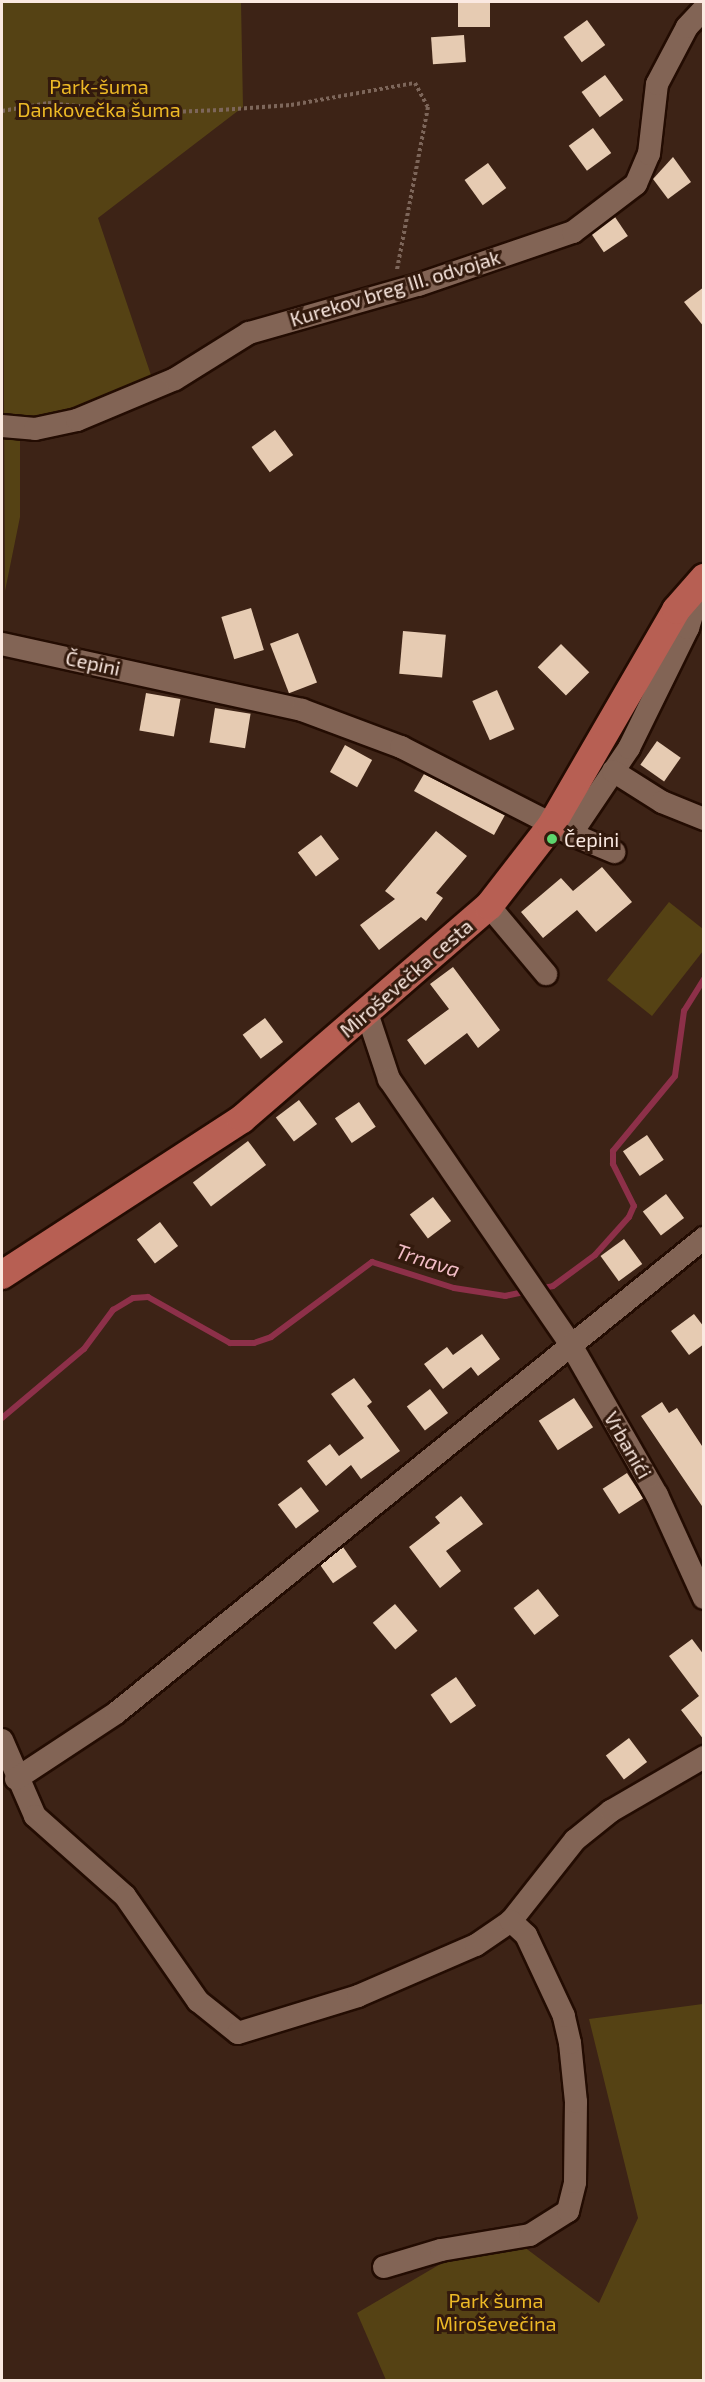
<!DOCTYPE html>
<html>
<head>
<meta charset="utf-8">
<style>
  body { margin:0 }
  #map { position:relative; width:705px; height:2382px; overflow:hidden; background:#3d2316; font-family:"Exo 2",sans-serif }
  div>[style] { position:absolute }
  .green>* { inset:0; background:#554214 }
  .stream>* { height:6px; margin:-3px; padding:0 3px; transform-origin:3px; border-radius:3px; background:#8d3049 }
  .building>* { inset:0; background:#e6cbb2; transform-origin:0 0 }
  .path>* { height:4px; margin-top:-2px; transform-origin:0; background:repeating-linear-gradient(90deg,#7d665a 0 3px,transparent 0 6px) }
  .roads { filter:drop-shadow(2px 0 #230c02) drop-shadow(-2px 0 #230c02) drop-shadow(0 2px #230c02) drop-shadow(0 -2px #230c02) }
  .minor>* { height:22px; margin:-11px; padding:0 11px; transform-origin:11px; border-radius:11px; background:#826455 }
  .major>* { height:28px; margin:-14px; padding:0 14px; transform-origin:14px; border-radius:14px; background:#b75f53 }
  .dots>* { width:16px; height:16px; translate:-50% -50%; box-sizing:border-box; border:3px solid #331a0d; border-radius:50% }
  span { translate:-50% -50%; white-space:nowrap; text-align:center; line-height:1.15; -webkit-text-stroke:6px #331a0d; paint-order:stroke }
  .park-label { font-size:20px; color:#edb926 }
  .street-label { font-size:20px; color:#fbe9e1 }
  .poi-label { font-size:20px; color:#fbe9e1 }
  .left { translate:0 -50%; text-align:left }
  .water-label { font-size:21px; color:#f1bcc5; font-style:italic }
  .frame { position:absolute; inset:0; border:3px solid #fbe9e1; pointer-events:none }
</style>
</head>
<body>
<div id="map">
  <div class="green">
    <div style="clip-path:polygon(2px 2px,241px 2px,243px 107px,98px 218px,153px 381px,98px 403px,20px 424px,20px 517px,5px 591px)"></div>
    <div style="clip-path:polygon(669px 902px,703px 929px,703px 951px,652px 1016px,607px 980px)"></div>
    <div style="clip-path:polygon(703px 2004px,703px 2380px,386px 2380px,357px 2313px,500px 2229px,599px 2303px,638px 2218px,589px 2019px)"></div>
  </div>
  <div class="stream">
    <div style="left:538px;top:1289px;width:15px;rotate:-11deg"></div>
    <div style="left:553px;top:1286px;width:52px;rotate:-36.4deg"></div>
    <div style="left:595px;top:1255px;width:51px;rotate:-48.2deg"></div>
    <div style="left:629px;top:1217px;width:12px;rotate:-66deg"></div>
    <div style="left:634px;top:1206px;width:47px;rotate:-116.6deg"></div>
    <div style="left:613px;top:1164px;width:13px;rotate:-90deg"></div>
    <div style="left:613px;top:1151px;width:97px;rotate:-50.4deg"></div>
    <div style="left:675px;top:1076px;width:66px;rotate:-82.1deg"></div>
    <div style="left:684px;top:1011px;width:38px;rotate:-58deg"></div>
    <div style="left:2px;top:1418px;width:107px;rotate:-40.1deg"></div>
    <div style="left:84px;top:1349px;width:49px;rotate:-53.4deg"></div>
    <div style="left:113px;top:1310px;width:23px;rotate:-31deg"></div>
    <div style="left:133px;top:1298px;width:15px;rotate:-4deg"></div>
    <div style="left:148px;top:1297px;width:94px;rotate:29.3deg"></div>
    <div style="left:230px;top:1343px;width:24px"></div>
    <div style="left:254px;top:1343px;width:18px;rotate:-19deg"></div>
    <div style="left:271px;top:1337px;width:126px;rotate:-36.6deg"></div>
    <div style="left:372px;top:1262px;width:86px;rotate:17.6deg"></div>
    <div style="left:454px;top:1288px;width:52px;rotate:8.9deg"></div>
    <div style="left:505px;top:1296px;width:24px;rotate:-12deg"></div>
  </div>
  <div class="building">
    <div style="left:458px;top:2px;width:32px;height:25px"></div>
    <div style="left:587px;top:20px;width:31px;height:29px;rotate:54deg"></div>
    <div style="left:464px;top:35px;width:27px;height:33px;rotate:86deg"></div>
    <div style="left:605px;top:75px;width:31px;height:29px;rotate:54deg"></div>
    <div style="left:593px;top:128px;width:31px;height:30px;rotate:54deg"></div>
    <div style="clip-path:polygon(673px 157px,691px 182px,668px 199px,653px 179px)"></div>
    <div style="left:488px;top:163px;width:31px;height:29px;rotate:54deg"></div>
    <div style="left:615px;top:217px;width:23px;height:29px;rotate:56deg"></div>
    <div style="clip-path:polygon(704px 287px,704px 327px,684px 302px)"></div>
    <div style="left:275px;top:430px;width:31px;height:29px;rotate:54deg"></div>
    <div style="left:251px;top:608px;width:44px;height:31px;rotate:73deg"></div>
    <div style="left:403px;top:631px;width:43px;height:43px;rotate:5deg"></div>
    <div style="left:298px;top:633px;width:53px;height:30px;rotate:69deg"></div>
    <div style="left:561px;top:644px;width:40px;height:33px;rotate:45deg"></div>
    <div style="left:497px;top:690px;width:43px;height:27px;rotate:66deg"></div>
    <div style="left:146px;top:693px;width:35px;height:38px;rotate:10deg"></div>
    <div style="left:215px;top:708px;width:36px;height:35px;rotate:9deg"></div>
    <div style="left:657px;top:741px;width:29px;height:29px;rotate:35deg"></div>
    <div style="left:345px;top:745px;width:31px;height:31px;rotate:29deg"></div>
    <div style="clip-path:polygon(424px 774px,505px 815px,494px 835px,414px 791px)"></div>
    <div style="clip-path:polygon(436px 831px,467px 856px,436px 893px,443px 898px,426px 921px,421px 917px,379px 950px,360px 925px,395px 899px,385px 891px)"></div>
    <div style="left:321px;top:835px;width:30px;height:29px;rotate:53deg"></div>
    <div style="clip-path:polygon(602px 867px,632px 902px,596px 932px,577px 910px,543px 938px,521px 912px,561px 878px,573px 891px)"></div>
    <div style="clip-path:polygon(453px 967px,500px 1030px,478px 1048px,467px 1033px,425px 1065px,407px 1040px,449px 1009px,430px 984px)"></div>
    <div style="left:265px;top:1018px;width:30px;height:28px;rotate:53deg"></div>
    <div style="left:299px;top:1100px;width:30px;height:29px;rotate:53deg"></div>
    <div style="left:359px;top:1102px;width:30px;height:29px;rotate:56deg"></div>
    <div style="left:647px;top:1135px;width:30px;height:29px;rotate:56deg"></div>
    <div style="left:248px;top:1141px;width:30px;height:69px;rotate:53deg"></div>
    <div style="left:666px;top:1194px;width:30px;height:29px;rotate:53deg"></div>
    <div style="left:433px;top:1197px;width:30px;height:29px;rotate:53deg"></div>
    <div style="left:160px;top:1222px;width:30px;height:29px;rotate:53deg"></div>
    <div style="left:624px;top:1239px;width:31px;height:29px;rotate:54deg"></div>
    <div style="clip-path:polygon(694px 1314px,704px 1327px,704px 1344px,689px 1355px,671px 1331px)"></div>
    <div style="clip-path:polygon(482px 1334px,500px 1359px,478px 1376px,471px 1367px,443px 1389px,424px 1364px,447px 1347px,453px 1355px)"></div>
    <div style="clip-path:polygon(354px 1378px,372px 1402px,367px 1406px,400px 1451px,361px 1479px,351px 1465px,326px 1486px,307px 1461px,330px 1444px,339px 1456px,364px 1438px,331px 1394px)"></div>
    <div style="left:430px;top:1389px;width:30px;height:29px;rotate:53deg"></div>
    <div style="left:574px;top:1398px;width:35px;height:42px;rotate:57deg"></div>
    <div style="clip-path:polygon(662px 1402px,669px 1413px,677px 1408px,704px 1449px,704px 1509px,641px 1416px)"></div>
    <div style="left:627px;top:1473px;width:30px;height:29px;rotate:57deg"></div>
    <div style="left:301px;top:1487px;width:30px;height:29px;rotate:53deg"></div>
    <div style="clip-path:polygon(461px 1496px,483px 1524px,446px 1551px,461px 1571px,440px 1588px,409px 1547px,440px 1523px,435px 1517px)"></div>
    <div style="left:343px;top:1547px;width:24px;height:29px;rotate:55deg"></div>
    <div style="left:538px;top:1589px;width:34px;height:31px;rotate:52deg"></div>
    <div style="left:395px;top:1604px;width:35px;height:29px;rotate:50deg"></div>
    <div style="clip-path:polygon(692px 1639px,704px 1655px,704px 1740px,681px 1710px,699px 1696px,669px 1656px)"></div>
    <div style="left:456px;top:1677px;width:35px;height:31px;rotate:55deg"></div>
    <div style="left:629px;top:1738px;width:30px;height:29px;rotate:53deg"></div>
  </div>
  <div class="path">
    <div style="left:2px;top:111px;width:47px;rotate:-9.9deg"></div>
    <div style="left:48px;top:103px;width:100px;rotate:5.8deg"></div>
    <div style="left:147px;top:113px;width:73px;rotate:-2.4deg"></div>
    <div style="left:220px;top:110px;width:71px;rotate:-4deg"></div>
    <div style="left:291px;top:105px;width:126px;rotate:-10.1deg"></div>
    <div style="left:415px;top:83px;width:27px;rotate:62deg"></div>
    <div style="left:428px;top:107px;width:166px;rotate:100.8deg"></div>
  </div>
  <div class="roads">
    <div class="minor">
      <div style="left:2px;top:426px;width:33px;rotate:5deg"></div>
      <div style="left:35px;top:429px;width:43px;rotate:-12.1deg"></div>
      <div style="left:77px;top:420px;width:106px;rotate:-22.7deg"></div>
      <div style="left:175px;top:379px;width:87px;rotate:-31.9deg"></div>
      <div style="left:249px;top:333px;width:176px;rotate:-15.9deg"></div>
      <div style="left:418px;top:285px;width:164px;rotate:-18.9deg"></div>
      <div style="left:573px;top:232px;width:79px;rotate:-37.3deg"></div>
      <div style="left:636px;top:184px;width:33px;rotate:-67deg"></div>
      <div style="left:649px;top:154px;width:70px;rotate:-83.5deg"></div>
      <div style="left:657px;top:84px;width:64px;rotate:-62.2deg"></div>
      <div style="left:687px;top:27px;width:25px;rotate:-47deg"></div>
      <div style="left:2px;top:644px;width:307px;rotate:12.4deg"></div>
      <div style="left:302px;top:710px;width:106px;rotate:20.5deg"></div>
      <div style="left:401px;top:747px;width:191px;rotate:27.1deg"></div>
      <div style="left:571px;top:834px;width:104px;rotate:-56deg"></div>
      <div style="left:629px;top:748px;width:134px;rotate:-63.8deg"></div>
      <div style="left:688px;top:628px;width:48px;rotate:-73.1deg"></div>
      <div style="left:613px;top:771px;width:58px;rotate:32.3deg"></div>
      <div style="left:662px;top:802px;width:45px;rotate:22deg"></div>
      <div style="left:571px;top:834px;width:47px;rotate:22.7deg"></div>
      <div style="left:489px;top:906px;width:89px;rotate:50deg"></div>
      <div style="left:367px;top:1013px;width:70px;rotate:71.6deg"></div>
      <div style="left:389px;top:1079px;width:322px;rotate:55.6deg"></div>
      <div style="left:571px;top:1345px;width:173px;rotate:60.2deg"></div>
      <div style="left:657px;top:1495px;width:113px;rotate:65.5deg"></div>
      <div style="left:2px;top:1740px;width:83px;rotate:66.5deg"></div>
      <div style="left:35px;top:1816px;width:120px;rotate:41.6deg"></div>
      <div style="left:125px;top:1896px;width:128px;rotate:55.2deg"></div>
      <div style="left:198px;top:2001px;width:51px;rotate:38.7deg"></div>
      <div style="left:238px;top:2033px;width:126px;rotate:-17.1deg"></div>
      <div style="left:358px;top:1996px;width:129px;rotate:-23.4deg"></div>
      <div style="left:476px;top:1945px;width:42px;rotate:-34.4deg"></div>
      <div style="left:511px;top:1921px;width:103px;rotate:-51.7deg"></div>
      <div style="left:575px;top:1840px;width:46px;rotate:-38.9deg"></div>
      <div style="left:611px;top:1811px;width:108px;rotate:-30.1deg"></div>
      <div style="left:16px;top:1779px;width:120px;rotate:-33.4deg"></div>
      <div style="left:116px;top:1713px;width:756px;rotate:-38.93deg"></div>
      <div style="left:384px;top:2267px;width:59px;rotate:-16.6deg"></div>
      <div style="left:441px;top:2250px;width:90px;rotate:-9.6deg"></div>
      <div style="left:530px;top:2235px;width:45px;rotate:-32.3deg"></div>
      <div style="left:568px;top:2211px;width:30px;rotate:-76deg"></div>
      <div style="left:575px;top:2182px;width:80px;rotate:-89.3deg"></div>
      <div style="left:576px;top:2102px;width:59px;rotate:-95.8deg"></div>
      <div style="left:570px;top:2043px;width:28px;rotate:-103deg"></div>
      <div style="left:564px;top:2016px;width:89px;rotate:-115.1deg"></div>
      <div style="left:526px;top:1935px;width:21px;rotate:-137deg"></div>
    </div>
    <div class="major">
      <div style="left:2px;top:1275px;width:286px;rotate:-33deg"></div>
      <div style="left:242px;top:1119px;width:326px;rotate:-40.8deg"></div>
      <div style="left:489px;top:906px;width:101px;rotate:-52.2deg"></div>
      <div style="left:551px;top:826px;width:250px;rotate:-59.9deg"></div>
      <div style="left:676px;top:610px;width:43px;rotate:-48.8deg"></div>
    </div>
  </div>
  <div class="dots">
    <div style="left:552px;top:839px;background:#5dd56d"></div>
  </div>
  <div class="park-label">
    <span style="left:99px;top:98px">Park-šuma<br>Dankovečka šuma</span>
    <span style="left:496px;top:2312px">Park šuma<br>Miroševečina</span>
  </div>
  <div class="street-label">
    <span style="left:395px;top:288px;rotate:-17deg">Kurekov breg III. odvojak</span>
    <span style="left:93px;top:663px;rotate:12deg">Čepini</span>
    <span style="left:406px;top:978px;rotate:-41deg">Miroševečka cesta</span>
    <span style="left:628px;top:1445px;rotate:60deg">Vrbanići</span>
  </div>
  <div class="poi-label">
    <span class="left" style="left:564px;top:839px">Čepini</span>
  </div>
  <div class="water-label">
    <span style="left:428px;top:1260px;rotate:18deg">Trnava</span>
  </div>
  <div class="frame"></div>
</div>
</body>
</html>
